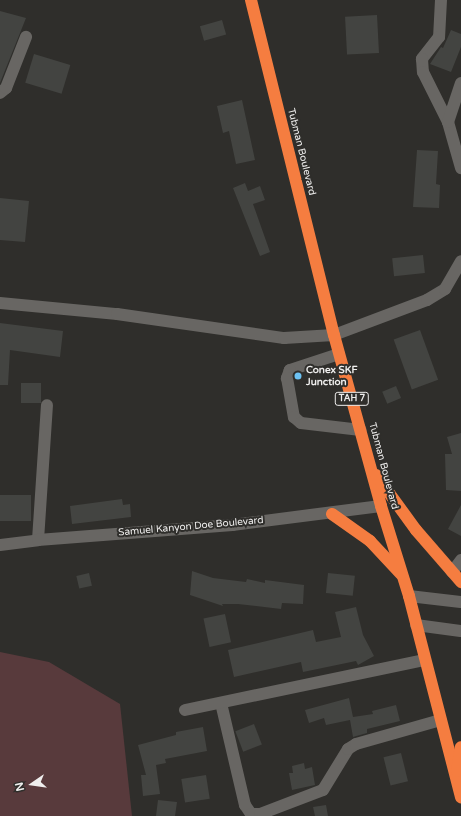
<!DOCTYPE html>
<html>
<head>
<meta charset="utf-8">
<style>
  body { margin:0 }
  #map { position:relative; width:461px; height:816px; overflow:hidden; background:#2f2e2b; font-family:"Varela Round",sans-serif }
  div>[style] { position:absolute }
  .green>* { inset:0; background:#583a3c }
  .building>* { inset:0; background:#434441; transform-origin:0 0 }
  .minor>* { height:12px; margin:-6px; padding:0 6px; transform-origin:6px; border-radius:6px; background:#686663 }
  .highway>* { height:12px; margin:-6px; padding:0 6px; transform-origin:6px; border-radius:6px; background:#f57d40 }
  .dots>* { width:11px; height:11px; translate:-50% -50%; box-sizing:border-box; border:2px solid #2f2e2b; border-radius:50% }
  span { translate:-50% -50%; white-space:nowrap; text-align:center; line-height:1.15; -webkit-text-stroke:4px #2f2e2b; paint-order:stroke }
  .shield-label span { padding:1px 3px; background:#2f2e2b; border:1px solid; border-radius:3px; -webkit-text-stroke-width:0 }
  .shield-label { font-size:9px; color:#efeeed; font-weight:700 }
  .street-label { font-size:10px; color:#efeeed }
  .poi-label { font-size:10px; color:#efeeed; font-weight:700 }
  .left { translate:0 -50%; text-align:left }
  .north { position:absolute; left:12px; top:764px; width:40px; height:40px; -webkit-text-stroke:3px #2f2e2b; paint-order:stroke; rotate:257deg; font-size:11px; font-weight:700; line-height:16px; text-align:center; color:#efeeed }
  .north::after { content:''; display:block; margin:auto; width:14px; height:18px; background:#efeeed; clip-path:polygon(50% 0,100% 100%,50% 72%,0 100%) }
</style>
</head>
<body>
<div id="map">
  <div class="green">
    <div style="clip-path:polygon(0 652px,49px 662px,120px 704px,132px 816px,0 816px)"></div>
  </div>
  <div class="building">
    <div style="clip-path:polygon(0 11px,26px 18px,0 83px)"></div>
    <div style="left:377px;top:15px;width:38px;height:32px;rotate:87deg"></div>
    <div style="left:222px;top:20px;width:15px;height:23px;rotate:74deg"></div>
    <div style="clip-path:polygon(451px 30px,461px 34px,461px 47px,451px 72px,430px 64px,441px 47px,443px 48px)"></div>
    <div style="left:34px;top:54px;width:38px;height:30px;rotate:17deg"></div>
    <div style="clip-path:polygon(242px 100px,255px 160px,236px 164px,229px 131px,223px 133px,217px 106px)"></div>
    <div style="clip-path:polygon(417px 150px,438px 151px,436px 184px,440px 185px,439px 208px,413px 207px)"></div>
    <div style="clip-path:polygon(245px 183px,248px 191px,260px 186px,265px 200px,253px 204px,270px 252px,260px 256px,233px 188px)"></div>
    <div style="clip-path:polygon(0 198px,29px 201px,25px 242px,0 240px)"></div>
    <div style="left:423px;top:255px;width:18px;height:31px;rotate:84deg"></div>
    <div style="clip-path:polygon(0 323px,63px 331px,60px 357px,10px 350px,8px 385px,0 385px)"></div>
    <div style="left:420px;top:330px;width:53px;height:28px;rotate:70deg"></div>
    <div style="left:21px;top:383px;width:20px;height:20px"></div>
    <div style="left:396px;top:386px;width:13px;height:15px;rotate:67deg"></div>
    <div style="clip-path:polygon(461px 433px,461px 491px,446px 490px,445px 454px,452px 454px,447px 437px)"></div>
    <div style="left:0;top:495px;width:31px;height:26px"></div>
    <div style="clip-path:polygon(122px 499px,123px 505px,130px 504px,131px 517px,72px 524px,70px 506px)"></div>
    <div style="clip-path:polygon(461px 505px,461px 536px,448px 529px)"></div>
    <div style="clip-path:polygon(192px 571px,213px 578px,246px 582px,247px 579px,265px 583px,265px 580px,304px 585px,303px 604px,282px 603px,281px 609px,238px 604px,222px 604px,223px 606px,190px 595px)"></div>
    <div style="left:89px;top:573px;width:13px;height:13px;rotate:77deg"></div>
    <div style="left:328px;top:573px;width:27px;height:20px;rotate:6deg"></div>
    <div style="clip-path:polygon(356px 607px,363px 635px,374px 656px,358px 665px,356px 661px,303px 672px,301px 662px,234px 677px,228px 650px,313px 630px,316px 642px,341px 637px,335px 612px)"></div>
    <div style="left:225px;top:614px;width:29px;height:22px;rotate:78deg"></div>
    <div style="clip-path:polygon(349px 698px,353px 717px,373px 714px,372px 711px,396px 705px,400px 721px,367px 729px,367px 733px,353px 737px,350px 720px,326px 725px,324px 718px,309px 723px,305px 710px)"></div>
    <div style="left:254px;top:724px;width:22px;height:20px;rotate:69deg"></div>
    <div style="clip-path:polygon(203px 727px,207px 751px,165px 759px,166px 763px,156px 765px,160px 794px,143px 796px,141px 775px,146px 775px,138px 745px,176px 735px,176px 732px)"></div>
    <div style="left:401px;top:753px;width:29px;height:18px;rotate:76deg"></div>
    <div style="clip-path:polygon(304px 763px,305px 769px,312px 767px,315px 785px,292px 790px,289px 773px,293px 773px,292px 766px)"></div>
    <div style="left:206px;top:775px;width:24px;height:25px;rotate:81deg"></div>
    <div style="clip-path:polygon(158px 800px,177px 802px,175px 816px,156px 816px)"></div>
    <div style="clip-path:polygon(326px 805px,328px 816px,315px 816px,313px 807px)"></div>
  </div>
  <div class="minor">
    <div style="left:441px;top:0;width:37px;rotate:93deg"></div>
    <div style="left:439px;top:37px;width:28px;rotate:128deg"></div>
    <div style="left:422px;top:59px;width:13px;rotate:86deg"></div>
    <div style="left:423px;top:72px;width:56px;rotate:63.4deg"></div>
    <div style="left:448px;top:122px;width:48px;rotate:74.2deg"></div>
    <div style="left:0;top:93px;width:8px;rotate:-40deg"></div>
    <div style="left:6px;top:88px;width:55px;rotate:-68.6deg"></div>
    <div style="left:448px;top:122px;width:41px;rotate:-71.6deg"></div>
    <div style="left:0;top:303px;width:118px;rotate:5.4deg"></div>
    <div style="left:117px;top:314px;width:169px;rotate:8.2deg"></div>
    <div style="left:284px;top:338px;width:50px;rotate:-3.4deg"></div>
    <div style="left:334px;top:335px;width:99px;rotate:-20.6deg"></div>
    <div style="left:427px;top:300px;width:21px;rotate:-31deg"></div>
    <div style="left:445px;top:289px;width:32px;rotate:-60deg"></div>
    <div style="left:339px;top:354px;width:52px;rotate:161.9deg"></div>
    <div style="left:290px;top:370px;width:9px;rotate:111deg"></div>
    <div style="left:287px;top:378px;width:40px;rotate:80deg"></div>
    <div style="left:294px;top:417px;width:9px;rotate:41deg"></div>
    <div style="left:301px;top:423px;width:60px;rotate:6.7deg"></div>
    <div style="left:38px;top:540px;width:135px;rotate:-86.2deg"></div>
    <div style="left:0;top:545px;width:38px;rotate:-7deg"></div>
    <div style="left:38px;top:540px;width:195px;rotate:-4.4deg"></div>
    <div style="left:232px;top:525px;width:150px;rotate:-7.3deg"></div>
    <div style="left:452px;top:572px;width:15px;rotate:-53deg"></div>
    <div style="left:409px;top:596px;width:52px;rotate:6.6deg"></div>
    <div style="left:416px;top:625px;width:45px;rotate:7.6deg"></div>
    <div style="left:221px;top:703px;width:105px;rotate:76.8deg"></div>
    <div style="left:245px;top:805px;width:11px;rotate:56deg"></div>
    <div style="left:251px;top:814px;width:9px"></div>
    <div style="left:260px;top:814px;width:67px;rotate:-20.9deg"></div>
    <div style="left:323px;top:790px;width:48px;rotate:-58.6deg"></div>
    <div style="left:348px;top:749px;width:9px;rotate:-32deg"></div>
    <div style="left:356px;top:744px;width:88px;rotate:-15.8deg"></div>
    <div style="left:185px;top:710px;width:245px;rotate:-11.8deg"></div>
  </div>
  <div class="highway">
    <div style="left:251px;top:0;width:345px;rotate:76.1deg"></div>
    <div style="left:334px;top:335px;width:177px;rotate:74.6deg"></div>
    <div style="left:381px;top:506px;width:94px;rotate:72.7deg"></div>
    <div style="left:409px;top:596px;width:208px;rotate:75.5deg"></div>
    <div style="left:376px;top:475px;width:68px;rotate:54deg"></div>
    <div style="left:416px;top:530px;width:69px;rotate:49.1deg"></div>
    <div style="left:332px;top:514px;width:47px;rotate:35.4deg"></div>
    <div style="left:370px;top:541px;width:45px;rotate:46.8deg"></div>
    <div style="left:457px;top:771px;width:24px;rotate:-81deg"></div>
  </div>
  <div class="dots">
    <div style="left:298px;top:376px;background:#6dc2f3"></div>
  </div>
  <div class="shield-label">
    <span style="left:352px;top:399px">TAH 7</span>
  </div>
  <div class="street-label">
    <span style="left:301px;top:152px;rotate:76deg">Tubman Boulevard</span>
    <span style="left:383px;top:466px;rotate:75deg">Tubman Boulevard</span>
    <span style="left:191px;top:527px;rotate:-5deg">Samuel Kanyon Doe Boulevard</span>
  </div>
  <div class="poi-label">
    <span class="left" style="left:306px;top:376px">Conex SKF<br>Junction</span>
  </div>
  <div class="north">N</div>
</div>
</body>
</html>
